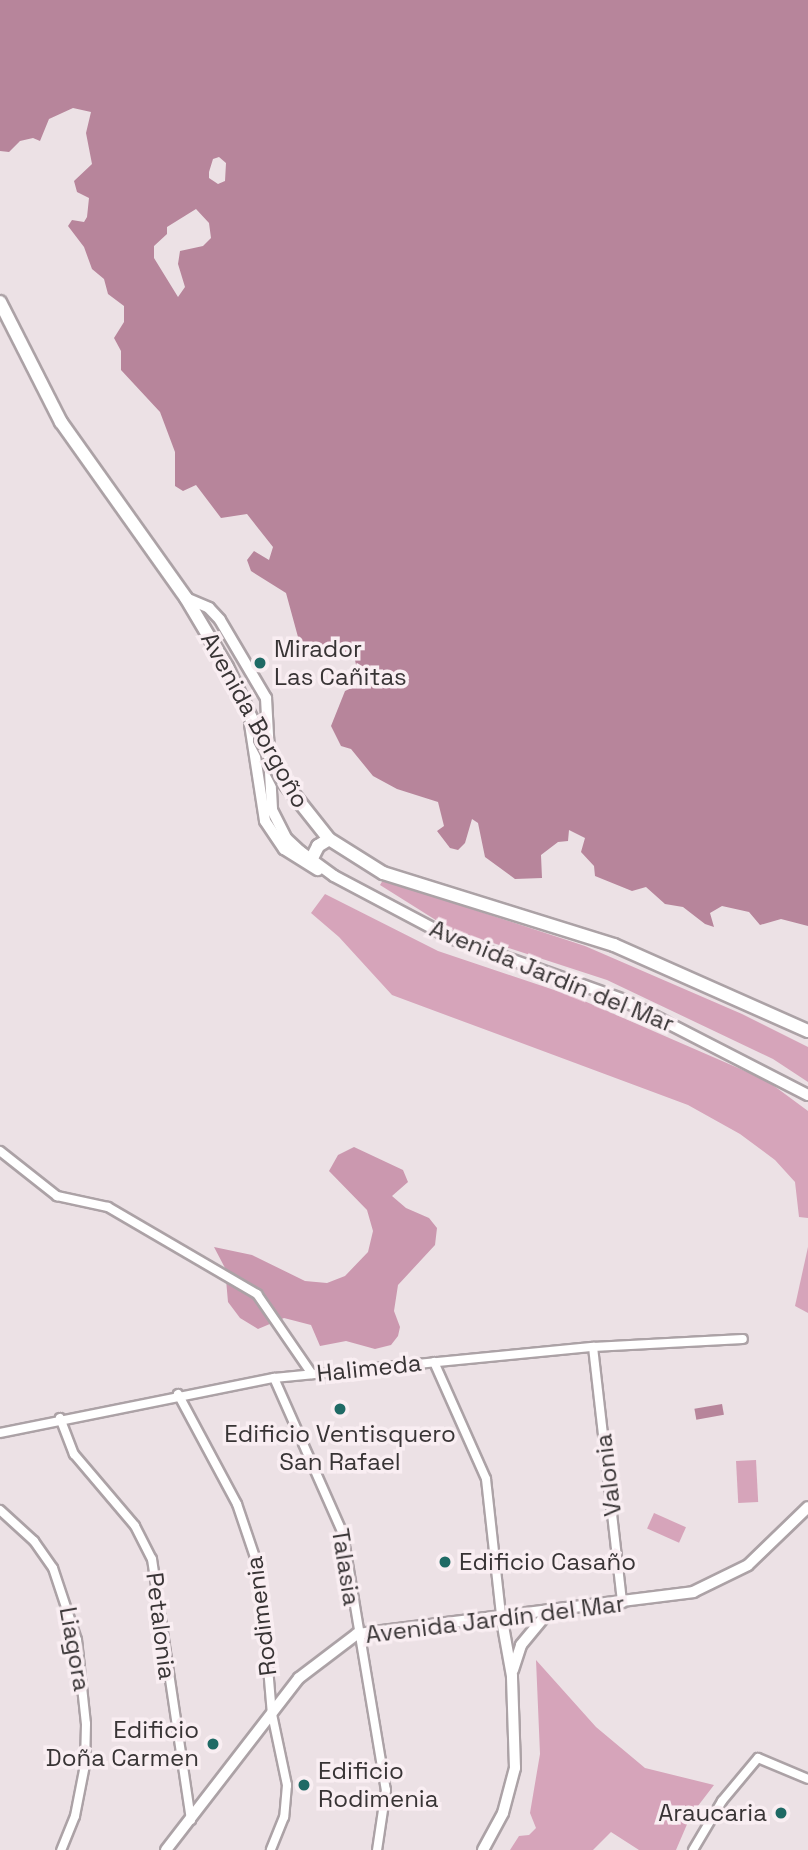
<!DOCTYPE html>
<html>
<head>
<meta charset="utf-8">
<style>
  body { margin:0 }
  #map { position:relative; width:808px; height:1850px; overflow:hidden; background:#ece1e5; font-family:"Space Grotesk",sans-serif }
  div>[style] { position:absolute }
  .green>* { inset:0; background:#d6a4ba; transform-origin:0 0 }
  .forest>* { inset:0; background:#cb98af }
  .water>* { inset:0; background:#b7859b; transform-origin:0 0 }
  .roads { filter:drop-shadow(2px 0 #aca2a6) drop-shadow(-2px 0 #aca2a6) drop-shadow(0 2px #aca2a6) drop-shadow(0 -2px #aca2a6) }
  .street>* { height:8px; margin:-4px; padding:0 4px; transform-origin:4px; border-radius:4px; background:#fff }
  .secondary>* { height:10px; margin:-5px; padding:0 5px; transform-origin:5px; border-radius:5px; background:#fff }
  .primary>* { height:12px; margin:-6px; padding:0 6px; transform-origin:6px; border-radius:6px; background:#fff }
  .bridges { filter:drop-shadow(2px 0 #aca2a6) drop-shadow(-2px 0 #aca2a6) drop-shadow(0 2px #aca2a6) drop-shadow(0 -2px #aca2a6) }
  .primary-bridge>* { height:12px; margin:-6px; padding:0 6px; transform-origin:6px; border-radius:6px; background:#fff }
  .dots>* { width:19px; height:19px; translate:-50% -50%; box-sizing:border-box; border:4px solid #f9eef2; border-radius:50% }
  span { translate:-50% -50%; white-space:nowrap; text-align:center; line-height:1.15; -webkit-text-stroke:7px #f9eef2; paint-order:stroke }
  .poi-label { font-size:24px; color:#383435 }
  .left { translate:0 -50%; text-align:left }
  .right { translate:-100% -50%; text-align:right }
  .street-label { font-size:24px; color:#383435 }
</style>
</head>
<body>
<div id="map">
  <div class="green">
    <div style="clip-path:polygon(383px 880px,585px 946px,742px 1014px,808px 1047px,808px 1082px,773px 1059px,607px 980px,450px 929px,380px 885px)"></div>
    <div style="clip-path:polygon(325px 894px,438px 951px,575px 997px,766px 1080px,808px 1111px,808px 1218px,799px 1217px,795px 1182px,775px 1160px,740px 1134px,688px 1105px,392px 995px,339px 937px,311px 913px)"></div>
    <div style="clip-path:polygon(808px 1247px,808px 1313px,795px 1306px)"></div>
    <div style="left:756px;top:1460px;width:42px;height:20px;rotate:87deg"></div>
    <div style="left:654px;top:1513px;width:35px;height:17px;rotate:24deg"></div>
    <div style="clip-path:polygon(536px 1660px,596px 1727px,645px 1768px,714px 1785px,691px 1815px,676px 1850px,639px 1850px,611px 1832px,593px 1850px,510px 1850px,519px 1836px,529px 1835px,536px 1828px,530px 1813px,540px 1754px)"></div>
  </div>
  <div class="forest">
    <div style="clip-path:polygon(354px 1147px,403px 1170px,408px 1182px,392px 1196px,406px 1208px,429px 1218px,437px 1228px,435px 1245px,398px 1285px,394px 1311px,400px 1327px,398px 1336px,391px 1345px,375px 1349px,346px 1341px,320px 1346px,311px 1325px,284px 1318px,258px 1329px,240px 1318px,228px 1302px,225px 1268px,214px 1247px,252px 1255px,305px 1281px,327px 1283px,345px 1276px,368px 1252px,373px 1231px,367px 1210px,329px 1171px,338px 1155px)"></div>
  </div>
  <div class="water">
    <div style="clip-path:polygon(evenodd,0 0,808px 0,808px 926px,781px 919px,760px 925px,749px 912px,722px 906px,710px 913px,714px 927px,705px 924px,683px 907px,665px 904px,646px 887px,632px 891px,595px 876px,594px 866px,581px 852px,585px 838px,569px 830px,568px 841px,558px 842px,541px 855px,542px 878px,515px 879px,485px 857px,478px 823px,472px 819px,465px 843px,458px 850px,450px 848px,437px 831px,444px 826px,438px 802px,397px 789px,373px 776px,351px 749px,341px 746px,331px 726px,345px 691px,360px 684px,355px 660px,336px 645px,315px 646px,314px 651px,307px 652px,301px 648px,286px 593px,251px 571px,247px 560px,254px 551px,269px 560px,273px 547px,247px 514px,221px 518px,196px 485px,183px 491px,175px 486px,175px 452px,160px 412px,121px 370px,121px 351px,114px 338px,124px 322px,124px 306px,108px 294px,104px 279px,92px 269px,84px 247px,68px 226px,72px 220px,84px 222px,87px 217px,89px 198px,77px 192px,74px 181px,92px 164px,86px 133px,91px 112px,73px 108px,49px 119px,40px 141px,33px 138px,20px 141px,9px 152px,0 151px,0 0,219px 157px,226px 163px,225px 181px,218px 184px,209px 178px,209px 172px,213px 159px,219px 157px,0 0,196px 209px,209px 223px,211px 238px,203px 246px,180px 251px,178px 264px,185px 287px,178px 297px,154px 258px,154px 246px,167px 234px,167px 227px,196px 209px)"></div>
    <div style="left:722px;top:1404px;width:11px;height:28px;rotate:80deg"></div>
  </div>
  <div class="roads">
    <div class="street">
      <div style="left:0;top:1151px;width:73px;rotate:38.3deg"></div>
      <div style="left:57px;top:1196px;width:52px;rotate:12.2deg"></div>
      <div style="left:108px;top:1207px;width:173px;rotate:30.3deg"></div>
      <div style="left:257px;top:1294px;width:97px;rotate:55.5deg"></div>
      <div style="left:593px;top:1347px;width:258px;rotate:83.5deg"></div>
      <div style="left:434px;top:1362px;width:128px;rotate:66deg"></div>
      <div style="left:486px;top:1479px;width:137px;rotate:83.7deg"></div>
      <div style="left:274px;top:1378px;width:171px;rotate:66.1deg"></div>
      <div style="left:343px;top:1534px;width:260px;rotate:80.5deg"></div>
      <div style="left:386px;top:1790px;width:61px;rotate:98.5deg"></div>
      <div style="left:178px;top:1394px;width:125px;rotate:61.8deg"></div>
      <div style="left:237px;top:1504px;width:72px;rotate:71.3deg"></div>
      <div style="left:260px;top:1572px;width:143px;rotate:85.2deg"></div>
      <div style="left:272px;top:1714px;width:73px;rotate:78.1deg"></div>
      <div style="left:287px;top:1785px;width:32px;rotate:95deg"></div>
      <div style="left:284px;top:1817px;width:35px;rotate:112deg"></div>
      <div style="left:60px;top:1418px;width:39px;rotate:69deg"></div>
      <div style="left:74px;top:1454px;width:94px;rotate:49.7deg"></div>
      <div style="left:135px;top:1526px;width:37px;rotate:63deg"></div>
      <div style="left:152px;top:1559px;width:264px;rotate:81.5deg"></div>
      <div style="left:0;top:1433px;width:279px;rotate:-11.4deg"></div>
      <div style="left:274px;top:1378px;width:321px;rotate:-5.6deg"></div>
      <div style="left:593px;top:1347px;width:150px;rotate:-3.1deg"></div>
      <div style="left:0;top:1510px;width:46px;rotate:42.4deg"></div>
      <div style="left:34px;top:1541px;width:33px;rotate:55deg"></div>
      <div style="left:53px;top:1568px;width:76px;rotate:71.6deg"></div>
      <div style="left:77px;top:1640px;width:84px;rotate:83.9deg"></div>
      <div style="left:86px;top:1724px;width:41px;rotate:91.4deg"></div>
      <div style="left:85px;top:1765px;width:52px;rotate:101.1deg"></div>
      <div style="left:75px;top:1816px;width:37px;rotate:112deg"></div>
      <div style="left:693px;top:1850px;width:57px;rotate:-59.4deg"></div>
      <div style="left:722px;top:1801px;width:56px;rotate:-50.1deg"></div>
      <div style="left:758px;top:1758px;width:54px;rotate:22.8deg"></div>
    </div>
    <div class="secondary">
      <div style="left:186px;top:598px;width:25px;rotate:23deg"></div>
      <div style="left:209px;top:608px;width:16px;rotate:47deg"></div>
      <div style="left:220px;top:620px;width:91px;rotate:59.5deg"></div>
      <div style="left:266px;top:698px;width:112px;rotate:86.9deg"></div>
      <div style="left:272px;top:810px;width:33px;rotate:63deg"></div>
      <div style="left:287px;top:839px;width:18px;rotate:43deg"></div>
      <div style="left:300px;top:851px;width:42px;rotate:36.3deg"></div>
      <div style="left:334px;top:876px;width:132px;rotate:27.9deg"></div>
      <div style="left:451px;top:938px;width:181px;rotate:19.7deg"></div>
      <div style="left:621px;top:999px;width:210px;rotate:27.2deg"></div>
      <div style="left:250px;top:724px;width:98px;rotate:81.2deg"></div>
      <div style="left:265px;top:821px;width:34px;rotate:56deg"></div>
      <div style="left:284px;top:849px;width:40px;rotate:32deg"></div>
      <div style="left:513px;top:1670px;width:26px;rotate:-72deg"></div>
      <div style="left:521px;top:1645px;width:45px;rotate:-50.4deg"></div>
      <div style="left:166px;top:1850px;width:217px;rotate:-52.3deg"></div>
      <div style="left:299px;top:1678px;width:73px;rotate:-37.2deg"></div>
      <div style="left:357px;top:1634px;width:339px;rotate:-7.1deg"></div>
      <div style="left:693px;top:1592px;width:61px;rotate:-26.1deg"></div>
      <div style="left:748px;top:1565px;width:83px;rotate:-44deg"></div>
      <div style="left:483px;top:1850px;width:42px;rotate:-61.6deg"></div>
      <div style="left:503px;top:1813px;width:47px;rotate:-75.1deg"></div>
      <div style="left:515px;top:1768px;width:92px;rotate:-91.9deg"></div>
      <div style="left:512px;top:1676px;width:62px;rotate:-100.2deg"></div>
    </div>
    <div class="primary">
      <div style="left:0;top:302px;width:135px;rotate:63.1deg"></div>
      <div style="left:61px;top:422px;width:216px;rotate:54.6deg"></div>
      <div style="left:186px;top:598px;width:80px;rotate:59.3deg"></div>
      <div style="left:227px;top:667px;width:80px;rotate:64.7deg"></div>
      <div style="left:283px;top:781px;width:74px;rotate:51.6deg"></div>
      <div style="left:329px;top:839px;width:64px;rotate:32.2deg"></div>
      <div style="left:383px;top:873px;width:242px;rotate:17.3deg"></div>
      <div style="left:614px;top:945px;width:212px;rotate:23.9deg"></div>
      <div style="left:311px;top:860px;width:16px;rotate:-63deg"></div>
      <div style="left:318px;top:846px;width:13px;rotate:-32deg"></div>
    </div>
  </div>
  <div class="bridges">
    <div class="primary-bridge">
      <div style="left:261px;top:739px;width:47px;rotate:62.4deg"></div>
    </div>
  </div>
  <div class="dots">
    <div style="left:260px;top:663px;background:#1f6a65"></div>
    <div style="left:340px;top:1409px;background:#1f6a65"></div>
    <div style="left:445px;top:1562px;background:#1f6a65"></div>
    <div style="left:213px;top:1744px;background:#1f6a65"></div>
    <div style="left:304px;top:1785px;background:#1f6a65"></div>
    <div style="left:781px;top:1813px;background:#1f6a65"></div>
  </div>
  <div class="poi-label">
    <span class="left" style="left:274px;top:663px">Mirador<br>Las Cañitas</span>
    <span style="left:340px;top:1448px">Edificio Ventisquero<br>San Rafael</span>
    <span class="left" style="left:459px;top:1562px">Edificio Casaño</span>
    <span class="right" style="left:199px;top:1744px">Edificio<br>Doña Carmen</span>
    <span class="left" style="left:318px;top:1785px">Edificio<br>Rodimenia</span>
    <span class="right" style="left:767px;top:1813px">Araucaria</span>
  </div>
  <div class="street-label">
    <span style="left:255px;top:720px;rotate:61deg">Avenida Borgoño</span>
    <span style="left:552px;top:976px;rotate:22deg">Avenida Jardín del Mar</span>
    <span style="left:369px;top:1368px;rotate:-6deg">Halimeda</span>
    <span style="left:608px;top:1475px;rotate:-97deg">Valonia</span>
    <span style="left:346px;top:1567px;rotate:81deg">Talasia</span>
    <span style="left:261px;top:1616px;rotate:-97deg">Rodimenia</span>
    <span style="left:495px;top:1619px;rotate:-7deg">Avenida Jardín del Mar</span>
    <span style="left:161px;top:1626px;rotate:83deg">Petalonia</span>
    <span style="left:75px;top:1649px;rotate:80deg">Liagora</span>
  </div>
</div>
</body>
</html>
